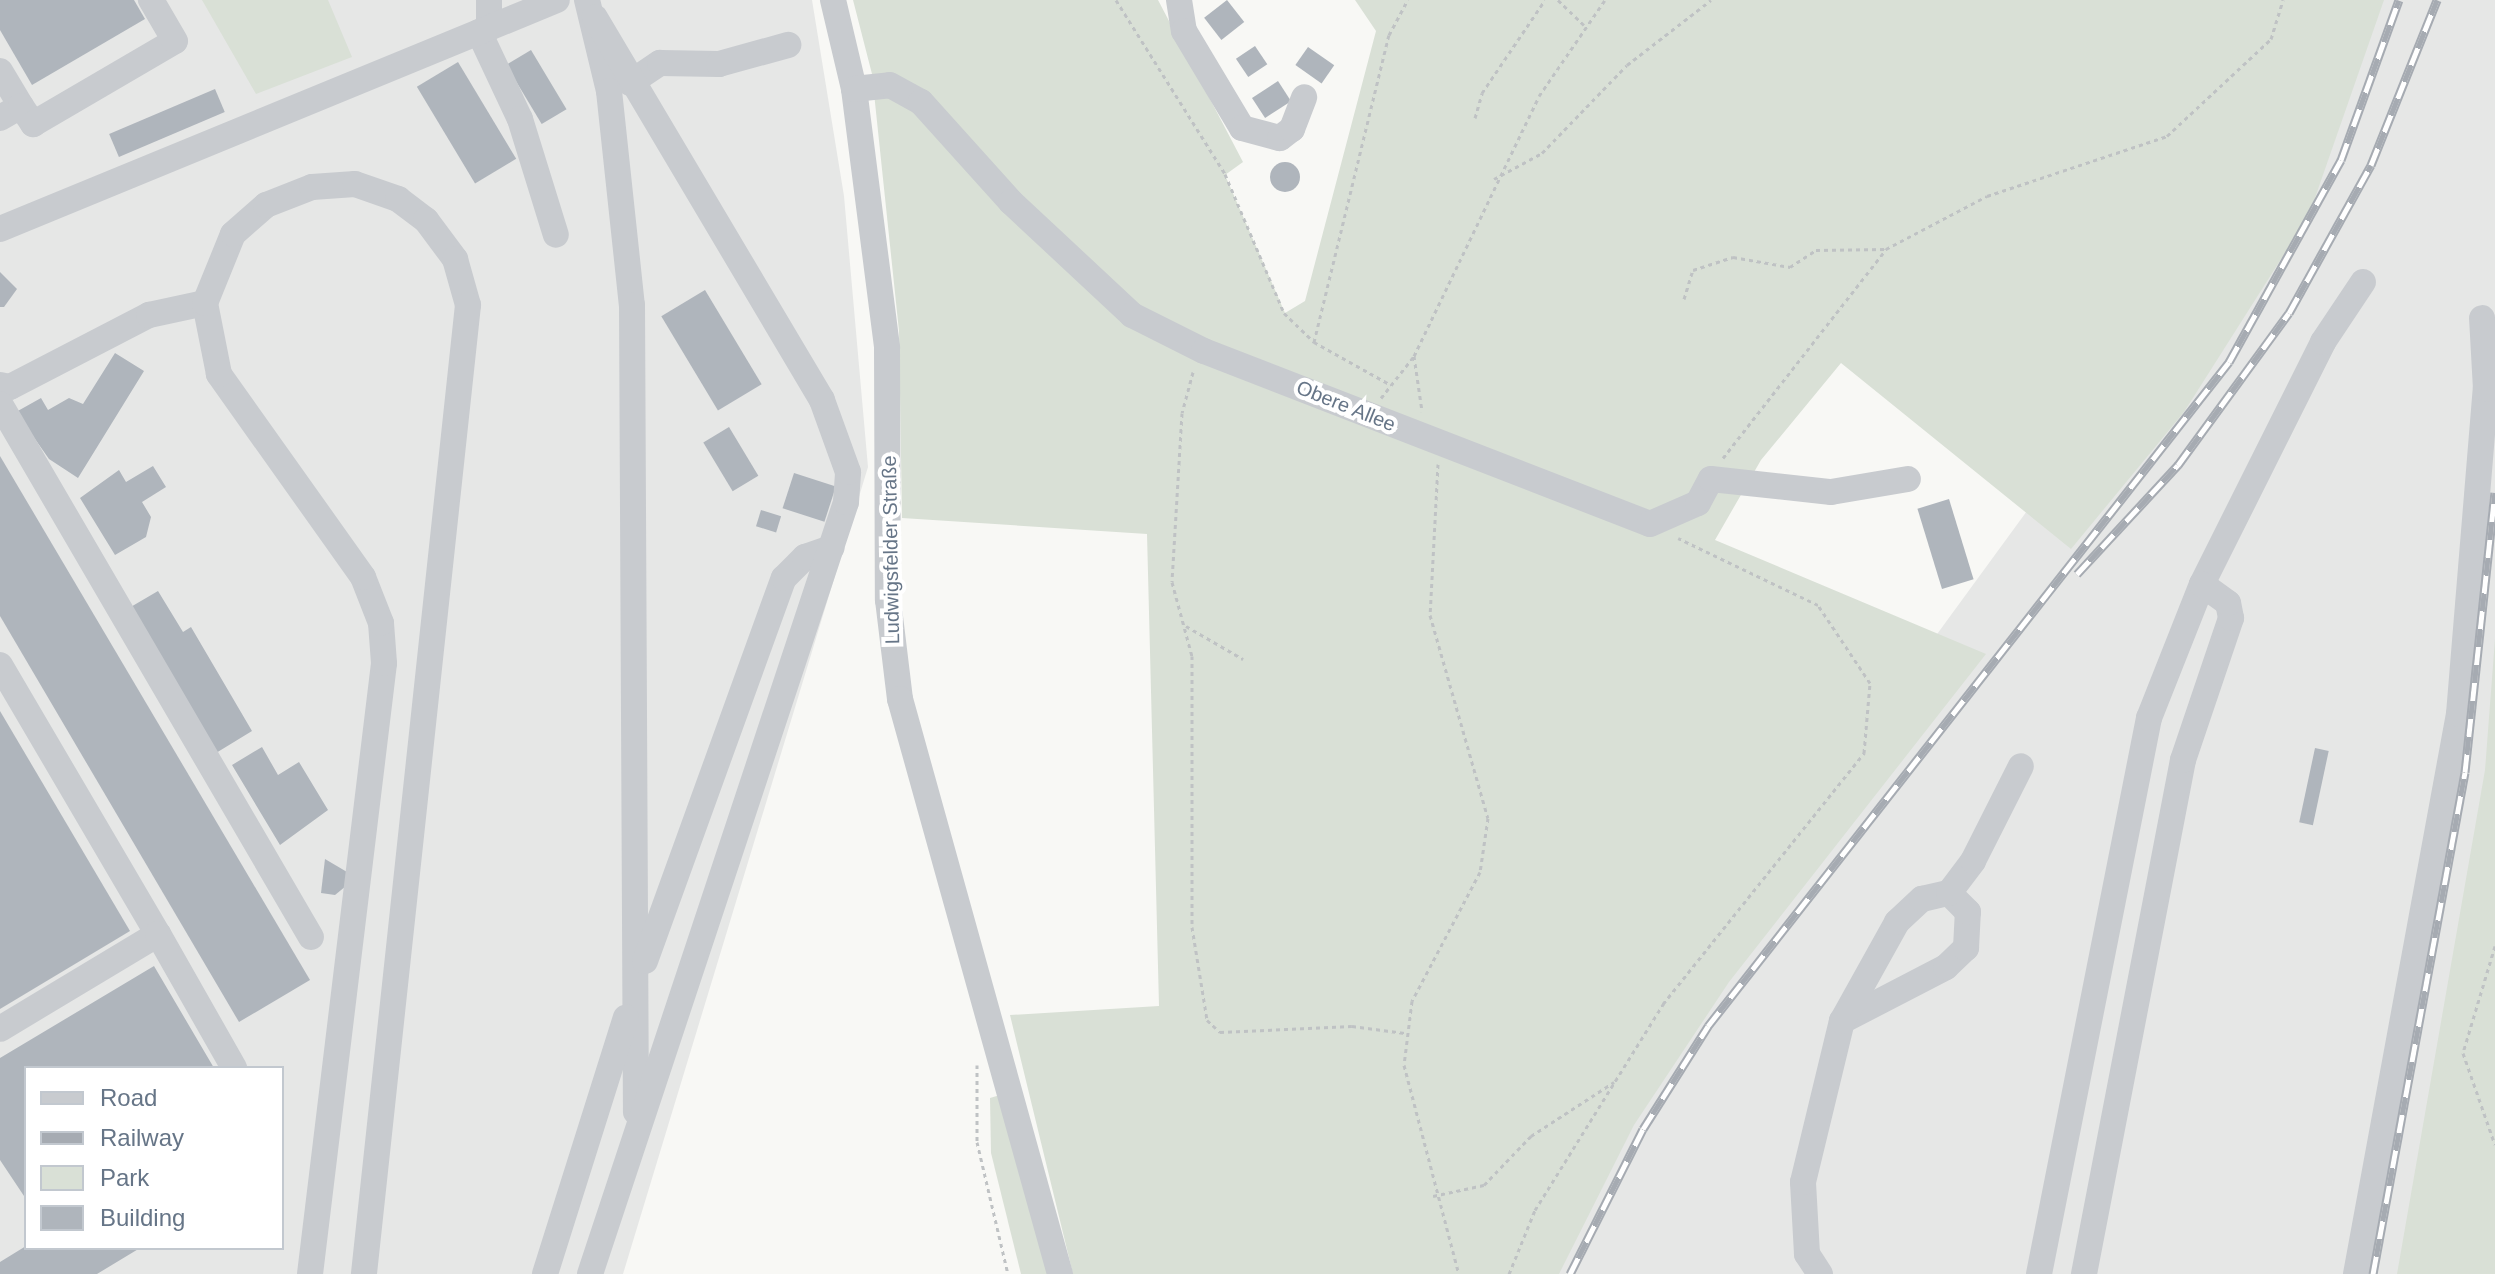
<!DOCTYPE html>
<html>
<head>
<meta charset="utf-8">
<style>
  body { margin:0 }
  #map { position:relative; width:2495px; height:1274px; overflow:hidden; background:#f8f8f5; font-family:Helvetica,sans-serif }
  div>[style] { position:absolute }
  .built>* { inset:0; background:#e6e7e6 }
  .green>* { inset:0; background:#d9e0d6 }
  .building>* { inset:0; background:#afb5bc; transform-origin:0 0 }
  .round { border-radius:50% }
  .path>* { height:3px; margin-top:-1.5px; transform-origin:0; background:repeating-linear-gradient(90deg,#bfc2c4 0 4px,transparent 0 8px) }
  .minor>* { height:26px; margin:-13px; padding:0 13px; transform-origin:13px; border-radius:13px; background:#c8cbcf }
  .rail>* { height:9px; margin-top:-4.5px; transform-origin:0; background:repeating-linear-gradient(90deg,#fff 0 18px,#a6abb2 0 36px); box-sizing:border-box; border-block:2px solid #a6abb2 }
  span { translate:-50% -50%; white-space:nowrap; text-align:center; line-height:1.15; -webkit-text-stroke:8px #fff; paint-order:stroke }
  .street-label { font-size:20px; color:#667587 }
  .legend { position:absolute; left:24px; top:1066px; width:260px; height:184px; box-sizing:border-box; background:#fff; border:2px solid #c2c8cf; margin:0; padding:10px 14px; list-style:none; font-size:24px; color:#667587 }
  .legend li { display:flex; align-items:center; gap:16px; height:40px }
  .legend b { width:40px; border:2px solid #c2c8cf }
</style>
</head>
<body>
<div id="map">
  <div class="built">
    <div style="clip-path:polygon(evenodd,0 0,812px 0,844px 196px,868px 467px,623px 1274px,0 1274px,0 0,26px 1068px,282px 1068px,282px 1248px,26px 1248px,26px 1068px)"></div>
    <div style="clip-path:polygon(2345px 0,2495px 0,2495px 706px,2465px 954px,2398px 1274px,1515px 1274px,1924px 652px,2319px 111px)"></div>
  </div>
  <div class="green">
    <div style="clip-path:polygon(202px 0,328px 0,352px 57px,256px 94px)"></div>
    <div style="clip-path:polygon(853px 0,1158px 0,1243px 162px,1225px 175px,1285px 313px,1305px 301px,1376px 31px,1355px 0,2384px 0,2309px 215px,2184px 412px,2071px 549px,1841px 363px,1761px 460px,1715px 540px,1986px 654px,1729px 982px,1634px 1125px,1559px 1274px,1073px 1274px,1010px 1015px,1159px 1006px,1147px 534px,902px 518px,899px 331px,872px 74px)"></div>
    <div style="clip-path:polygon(2495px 639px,2495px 1274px,2397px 1274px,2485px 770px)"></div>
    <div style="clip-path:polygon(1000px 1095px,1049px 1274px,1021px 1274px,991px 1153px,990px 1098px)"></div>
  </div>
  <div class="building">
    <div style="clip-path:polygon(0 0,134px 0,145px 19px,32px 85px,0 30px)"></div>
    <div style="left:1227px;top:0;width:28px;height:29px;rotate:52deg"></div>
    <div style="left:1255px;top:46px;width:22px;height:23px;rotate:56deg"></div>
    <div style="left:1308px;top:47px;width:32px;height:22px;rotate:35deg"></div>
    <div style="left:531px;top:50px;width:69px;height:29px;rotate:59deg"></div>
    <div style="left:458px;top:62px;width:113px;height:48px;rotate:59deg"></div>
    <div style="left:1278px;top:81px;width:24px;height:31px;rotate:57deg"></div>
    <div style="left:215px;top:89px;width:25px;height:115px;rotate:67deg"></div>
    <div class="round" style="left:1270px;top:162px;width:30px;height:30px"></div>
    <div style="clip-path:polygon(0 272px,17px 289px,4px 307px,0 307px)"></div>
    <div style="left:705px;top:290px;width:110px;height:51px;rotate:59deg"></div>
    <div style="clip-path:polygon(115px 353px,144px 371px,78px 478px,49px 459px,16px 412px,41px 398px,48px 410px,69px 398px,83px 404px)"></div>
    <div style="left:729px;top:427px;width:57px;height:30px;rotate:59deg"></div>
    <div style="clip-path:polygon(0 456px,310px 980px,239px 1022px,0 616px)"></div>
    <div style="clip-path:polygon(153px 466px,166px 487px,142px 502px,151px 517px,146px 537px,115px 555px,80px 498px,119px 470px,126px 482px)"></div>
    <div style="left:794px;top:473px;width:44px;height:37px;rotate:18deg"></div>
    <div style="left:1949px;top:499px;width:84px;height:33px;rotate:73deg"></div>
    <div style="left:761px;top:510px;width:21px;height:17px;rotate:17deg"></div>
    <div style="clip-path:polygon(158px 591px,183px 632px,191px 627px,252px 731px,216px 753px,129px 608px)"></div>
    <div style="clip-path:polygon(0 711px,130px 931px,0 1009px)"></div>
    <div style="clip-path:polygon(262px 747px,278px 775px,299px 762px,328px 810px,280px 845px,232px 765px)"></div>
    <div style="left:2315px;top:748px;width:14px;height:76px;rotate:12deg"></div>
    <div style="clip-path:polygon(325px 859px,347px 872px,346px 886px,335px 895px,321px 893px)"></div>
    <div style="clip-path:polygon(154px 966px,214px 1068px,26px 1068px,26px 1199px,0 1160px,0 1058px)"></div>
    <div style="clip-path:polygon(26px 1246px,26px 1248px,140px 1248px,97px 1274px,0 1274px,0 1262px)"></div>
  </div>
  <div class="path">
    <div style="left:1116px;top:0;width:205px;rotate:57.9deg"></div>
    <div style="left:1225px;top:174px;width:151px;rotate:67deg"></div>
    <div style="left:1284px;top:313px;width:42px;rotate:44deg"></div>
    <div style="left:1314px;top:342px;width:88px;rotate:29.2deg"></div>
    <div style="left:1558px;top:0;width:36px;rotate:44deg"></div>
    <div style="left:1475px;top:118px;width:26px;rotate:-74deg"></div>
    <div style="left:1482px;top:93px;width:112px;rotate:-55.9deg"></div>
    <div style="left:1494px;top:179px;width:55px;rotate:-28.4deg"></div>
    <div style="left:1542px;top:153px;width:122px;rotate:-46deg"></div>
    <div style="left:1627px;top:65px;width:106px;rotate:-37.7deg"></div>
    <div style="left:1684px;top:299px;width:30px;rotate:-73deg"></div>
    <div style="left:1693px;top:270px;width:42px;rotate:-18deg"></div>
    <div style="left:1733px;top:257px;width:58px;rotate:10deg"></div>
    <div style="left:1790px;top:267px;width:31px;rotate:-33deg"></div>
    <div style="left:1816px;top:250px;width:70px;rotate:-0.8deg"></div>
    <div style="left:1314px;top:342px;width:316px;rotate:-76.3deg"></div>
    <div style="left:1389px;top:35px;width:40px;rotate:-62deg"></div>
    <div style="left:1414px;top:356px;width:56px;rotate:81.7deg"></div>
    <div style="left:1193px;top:372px;width:42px;rotate:105deg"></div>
    <div style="left:1182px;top:413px;width:169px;rotate:93.4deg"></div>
    <div style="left:1172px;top:582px;width:77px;rotate:74.9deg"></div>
    <div style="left:1192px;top:656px;width:271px;rotate:90deg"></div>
    <div style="left:1192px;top:927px;width:94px;rotate:80.8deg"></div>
    <div style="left:1207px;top:1020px;width:18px;rotate:43deg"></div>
    <div style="left:1220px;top:1032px;width:132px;rotate:-2.6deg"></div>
    <div style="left:1352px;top:1026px;width:53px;rotate:7.5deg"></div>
    <div style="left:1381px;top:398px;width:53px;rotate:-51.8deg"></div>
    <div style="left:1414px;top:356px;width:288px;rotate:-64.3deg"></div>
    <div style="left:1539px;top:96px;width:116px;rotate:-55.5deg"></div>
    <div style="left:1723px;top:458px;width:265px;rotate:-52deg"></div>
    <div style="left:1886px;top:249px;width:114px;rotate:-27.7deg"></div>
    <div style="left:1987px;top:196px;width:190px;rotate:-18.4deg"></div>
    <div style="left:2167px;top:136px;width:142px;rotate:-43deg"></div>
    <div style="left:2271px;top:39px;width:41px;rotate:-72.9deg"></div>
    <div style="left:1438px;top:464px;width:151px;rotate:93deg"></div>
    <div style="left:1430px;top:615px;width:211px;rotate:74.1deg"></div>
    <div style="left:1488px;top:818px;width:55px;rotate:98.4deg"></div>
    <div style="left:1480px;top:872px;width:146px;rotate:117.8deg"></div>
    <div style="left:1412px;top:1001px;width:64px;rotate:97.1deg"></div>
    <div style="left:1404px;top:1065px;width:216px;rotate:75.3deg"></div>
    <div style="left:1186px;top:626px;width:66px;rotate:30.1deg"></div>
    <div style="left:2495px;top:946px;width:112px;rotate:106.7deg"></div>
    <div style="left:2463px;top:1053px;width:97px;rotate:70.8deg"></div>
    <div style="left:977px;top:1065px;width:77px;rotate:90deg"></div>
    <div style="left:977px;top:1142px;width:136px;rotate:76.8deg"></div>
    <div style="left:1433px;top:1196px;width:52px;rotate:-12.2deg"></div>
    <div style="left:1484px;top:1185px;width:68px;rotate:-46.2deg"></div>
    <div style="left:1531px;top:1136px;width:99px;rotate:-33deg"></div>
    <div style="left:1509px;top:1274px;width:69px;rotate:-67.9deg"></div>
    <div style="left:1535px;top:1210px;width:243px;rotate:-58.1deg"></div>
    <div style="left:1663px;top:1004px;width:322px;rotate:-51.3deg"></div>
    <div style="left:1864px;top:753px;width:70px;rotate:-85.1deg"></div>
    <div style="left:1870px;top:683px;width:94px;rotate:-123.7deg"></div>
    <div style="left:1818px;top:605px;width:155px;rotate:-154.4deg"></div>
  </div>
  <div class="minor">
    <div style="left:587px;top:0;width:94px;rotate:76.4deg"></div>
    <div style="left:609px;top:91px;width:215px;rotate:83.9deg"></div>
    <div style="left:632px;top:305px;width:807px;rotate:89.72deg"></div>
    <div style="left:833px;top:0;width:91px;rotate:76.7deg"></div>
    <div style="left:854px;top:89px;width:261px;rotate:82.7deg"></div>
    <div style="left:887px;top:348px;width:252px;rotate:89.8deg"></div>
    <div style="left:888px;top:600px;width:100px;rotate:83.1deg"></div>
    <div style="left:900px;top:699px;width:597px;rotate:74.45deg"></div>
    <div style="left:1179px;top:0;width:31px;rotate:81deg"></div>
    <div style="left:1184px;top:31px;width:113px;rotate:59.1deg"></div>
    <div style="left:1242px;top:128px;width:39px;rotate:15deg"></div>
    <div style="left:1280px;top:138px;width:15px;rotate:-37deg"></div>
    <div style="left:1292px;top:129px;width:34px;rotate:-69deg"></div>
    <div style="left:489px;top:28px;width:28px;rotate:-90deg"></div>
    <div style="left:479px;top:32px;width:96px;rotate:64.8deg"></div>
    <div style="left:520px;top:119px;width:121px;rotate:72.8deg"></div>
    <div style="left:0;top:71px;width:41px;rotate:59deg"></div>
    <div style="left:630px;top:83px;width:36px;rotate:-34deg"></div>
    <div style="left:660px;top:63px;width:59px;rotate:1deg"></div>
    <div style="left:719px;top:64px;width:72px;rotate:-15.4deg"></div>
    <div style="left:854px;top:89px;width:36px;rotate:-6deg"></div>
    <div style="left:890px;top:85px;width:35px;rotate:29deg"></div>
    <div style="left:921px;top:102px;width:135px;rotate:48deg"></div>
    <div style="left:1011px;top:202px;width:166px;rotate:43deg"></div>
    <div style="left:1132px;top:315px;width:80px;rotate:26.6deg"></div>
    <div style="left:1204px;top:351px;width:478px;rotate:21.2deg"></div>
    <div style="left:1650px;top:524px;width:52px;rotate:-23.6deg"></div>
    <div style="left:1698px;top:503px;width:27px;rotate:-62deg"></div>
    <div style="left:1711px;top:479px;width:121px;rotate:6.2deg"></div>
    <div style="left:1831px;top:492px;width:78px;rotate:-9.6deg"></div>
    <div style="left:0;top:118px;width:24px;rotate:-30deg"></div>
    <div style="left:21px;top:106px;width:22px;rotate:56deg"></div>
    <div style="left:33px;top:124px;width:164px;rotate:-30.3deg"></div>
    <div style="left:175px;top:41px;width:48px;rotate:-120.3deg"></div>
    <div style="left:0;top:229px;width:602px;rotate:-22.35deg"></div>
    <div style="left:0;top:385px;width:10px;rotate:11deg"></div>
    <div style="left:10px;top:387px;width:157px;rotate:-27.4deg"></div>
    <div style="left:149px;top:315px;width:57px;rotate:-12.1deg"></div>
    <div style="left:0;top:404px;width:617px;rotate:59.74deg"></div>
    <div style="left:0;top:665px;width:312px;rotate:59.6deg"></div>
    <div style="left:158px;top:934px;width:184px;rotate:149deg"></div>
    <div style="left:158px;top:934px;width:154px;rotate:60.4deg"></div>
    <div style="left:645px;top:961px;width:407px;rotate:-70.1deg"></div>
    <div style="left:784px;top:578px;width:30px;rotate:-45deg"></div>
    <div style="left:805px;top:557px;width:28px;rotate:-19deg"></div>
    <div style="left:1842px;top:1021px;width:117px;rotate:-27.4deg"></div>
    <div style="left:1946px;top:967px;width:28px;rotate:-44deg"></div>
    <div style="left:1966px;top:948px;width:36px;rotate:-87deg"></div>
    <div style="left:1968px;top:912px;width:27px;rotate:-135deg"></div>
    <div style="left:310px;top:1274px;width:615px;rotate:-83.09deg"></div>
    <div style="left:384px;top:663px;width:40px;rotate:-94.3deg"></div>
    <div style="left:381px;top:623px;width:49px;rotate:-111.4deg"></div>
    <div style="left:363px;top:577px;width:249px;rotate:-125.4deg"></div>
    <div style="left:219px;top:374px;width:72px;rotate:-101.2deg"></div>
    <div style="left:205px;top:303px;width:74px;rotate:-67.9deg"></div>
    <div style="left:233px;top:234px;width:44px;rotate:-41.3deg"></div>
    <div style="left:266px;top:205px;width:49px;rotate:-21.4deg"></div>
    <div style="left:312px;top:187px;width:43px;rotate:-4deg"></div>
    <div style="left:355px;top:184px;width:46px;rotate:19.2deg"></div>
    <div style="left:398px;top:199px;width:35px;rotate:37deg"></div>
    <div style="left:426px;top:220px;width:49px;rotate:53.4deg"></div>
    <div style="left:455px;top:259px;width:48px;rotate:74.2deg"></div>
    <div style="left:468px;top:305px;width:975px;rotate:96.13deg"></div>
    <div style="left:545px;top:1274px;width:269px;rotate:-72.5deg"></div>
    <div style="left:590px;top:1274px;width:813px;rotate:-71.65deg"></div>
    <div style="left:846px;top:502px;width:30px;rotate:-86deg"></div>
    <div style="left:848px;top:472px;width:77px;rotate:-109.9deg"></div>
    <div style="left:822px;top:400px;width:445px;rotate:-120.7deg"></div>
    <div style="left:1820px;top:1274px;width:24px;rotate:-123deg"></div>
    <div style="left:1807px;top:1254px;width:72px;rotate:-93.2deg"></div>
    <div style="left:1803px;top:1182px;width:166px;rotate:-76.4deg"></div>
    <div style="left:1842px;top:1021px;width:113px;rotate:-60.9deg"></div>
    <div style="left:1897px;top:922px;width:34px;rotate:-43deg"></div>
    <div style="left:1922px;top:899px;width:28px;rotate:-13deg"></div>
    <div style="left:1949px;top:893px;width:40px;rotate:-53deg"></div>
    <div style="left:1973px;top:861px;width:106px;rotate:-63.2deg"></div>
    <div style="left:2039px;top:1274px;width:567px;rotate:-78.81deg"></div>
    <div style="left:2149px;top:718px;width:144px;rotate:-68.4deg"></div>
    <div style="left:2202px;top:584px;width:271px;rotate:-63.4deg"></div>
    <div style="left:2323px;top:342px;width:72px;rotate:-56.3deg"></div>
    <div style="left:2084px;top:1274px;width:523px;rotate:-79.1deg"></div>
    <div style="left:2183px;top:760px;width:150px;rotate:-71.3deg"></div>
    <div style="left:2231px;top:618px;width:15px;rotate:-101deg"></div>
    <div style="left:2228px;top:603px;width:32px;rotate:-144deg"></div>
    <div style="left:2356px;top:1274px;width:569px;rotate:-79.58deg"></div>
    <div style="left:2459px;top:714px;width:326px;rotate:-85.3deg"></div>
    <div style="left:2486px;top:389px;width:71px;rotate:-93.2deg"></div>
  </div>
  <div class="rail">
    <div style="left:2077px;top:574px;width:149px;rotate:-47.2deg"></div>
    <div style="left:2178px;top:465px;width:188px;rotate:-53.9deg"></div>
    <div style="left:2289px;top:313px;width:169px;rotate:-61deg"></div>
    <div style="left:2371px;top:165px;width:178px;rotate:-68.2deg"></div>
    <div style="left:1570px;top:1274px;width:162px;rotate:-63.3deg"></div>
    <div style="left:1643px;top:1129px;width:122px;rotate:-57.7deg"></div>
    <div style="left:1708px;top:1026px;width:844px;rotate:-51.88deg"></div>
    <div style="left:2229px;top:362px;width:231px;rotate:-61deg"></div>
    <div style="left:2341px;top:160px;width:170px;rotate:-70.1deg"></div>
    <div style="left:2373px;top:1274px;width:510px;rotate:-79.61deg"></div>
    <div style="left:2465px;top:772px;width:281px;rotate:-83.9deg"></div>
  </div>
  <div class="street-label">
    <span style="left:1346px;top:406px;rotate:22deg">Obere Allee</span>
    <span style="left:891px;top:550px;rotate:-91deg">Ludwigsfelder Straße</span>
  </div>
  <ul class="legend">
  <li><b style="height:10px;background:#c8cbcf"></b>Road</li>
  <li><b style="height:10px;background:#a6abb2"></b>Railway</li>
  <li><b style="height:22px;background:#d9e0d6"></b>Park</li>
  <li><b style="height:22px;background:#afb5bc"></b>Building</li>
  </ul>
</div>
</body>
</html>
